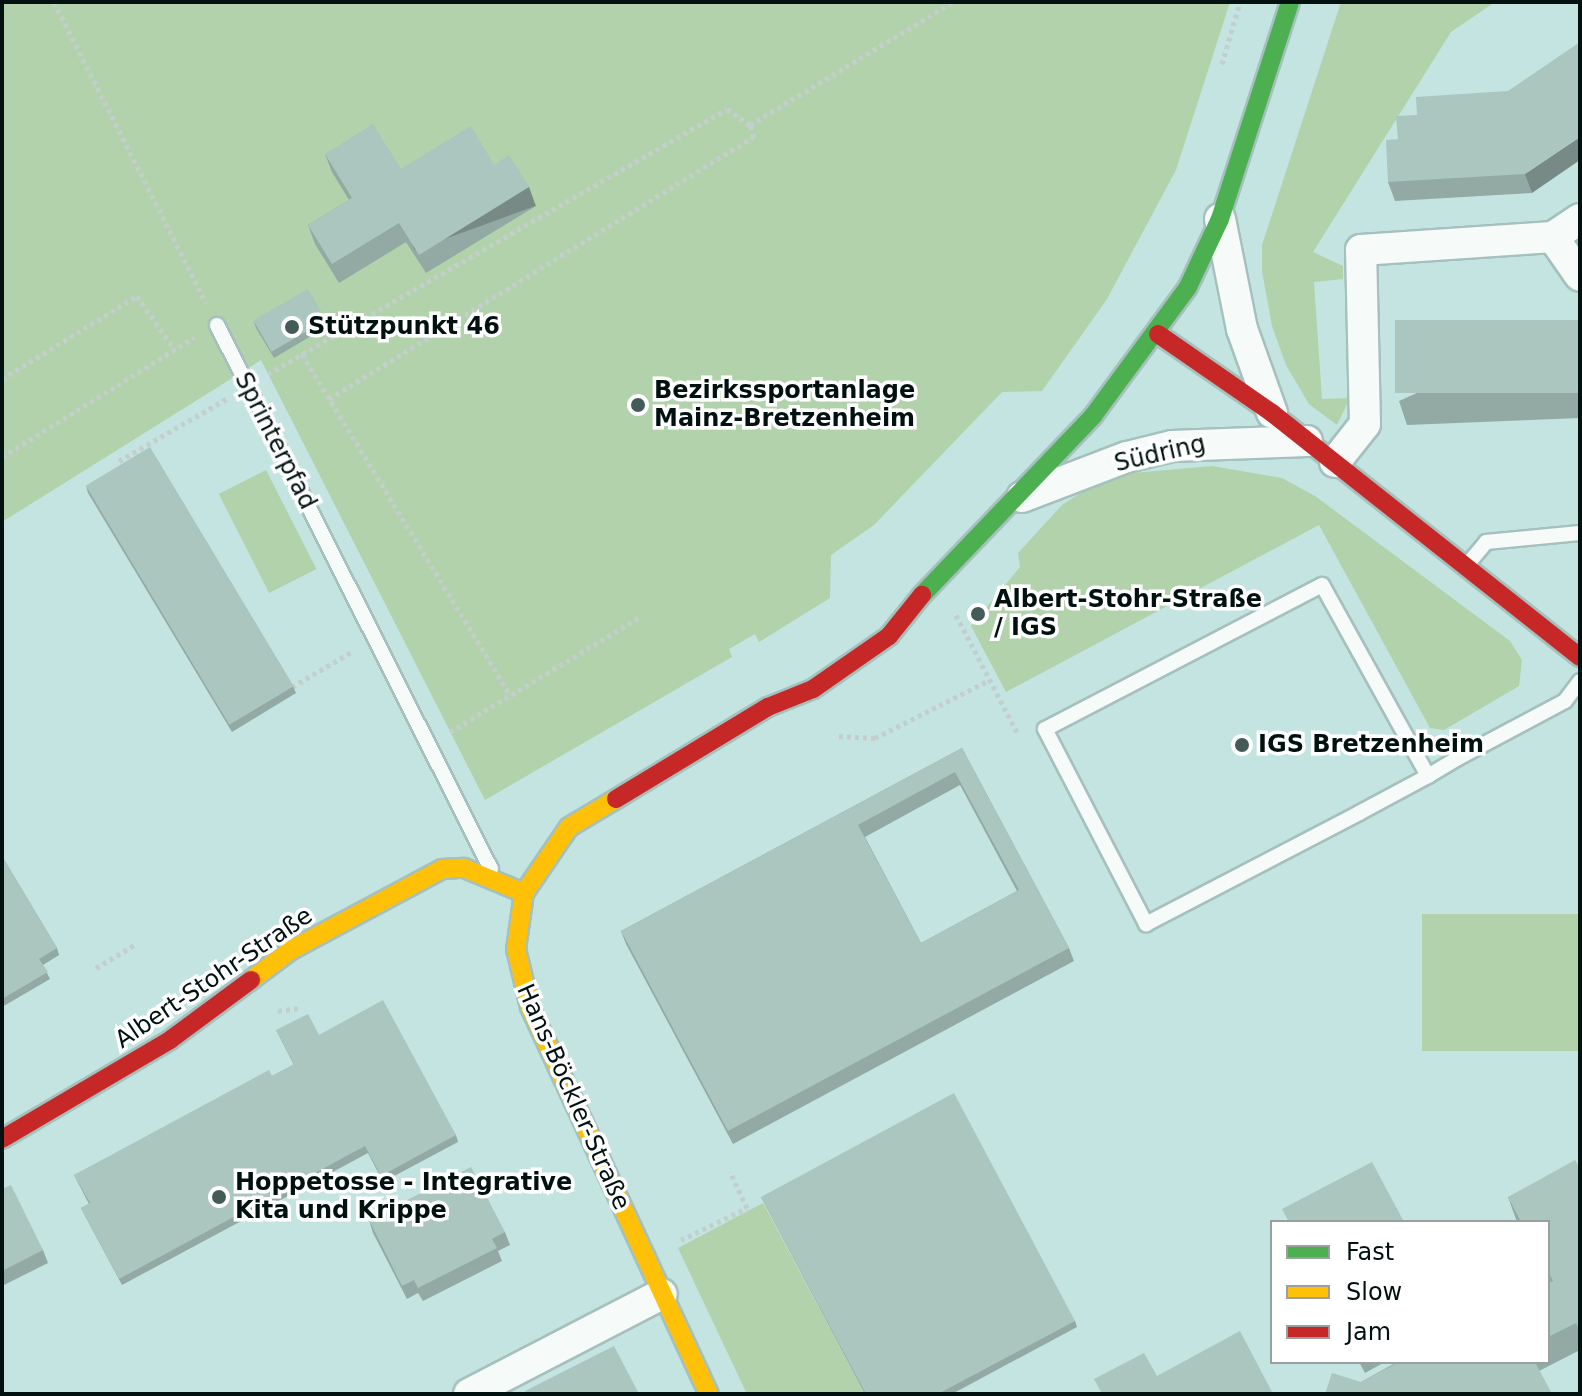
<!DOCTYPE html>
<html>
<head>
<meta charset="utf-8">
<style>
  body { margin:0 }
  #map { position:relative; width:1582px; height:1396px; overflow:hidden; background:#c3e4e1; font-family:"DejaVu Sans",sans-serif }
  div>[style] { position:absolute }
  .green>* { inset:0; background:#b1d2ab; transform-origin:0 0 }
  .path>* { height:5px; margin-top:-2.5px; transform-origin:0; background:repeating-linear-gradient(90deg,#c4cecd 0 4px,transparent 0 8px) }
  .roads { filter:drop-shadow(2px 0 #a5c0bd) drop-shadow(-2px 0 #a5c0bd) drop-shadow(0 2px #a5c0bd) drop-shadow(0 -2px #a5c0bd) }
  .lane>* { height:14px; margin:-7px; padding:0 7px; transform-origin:7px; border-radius:7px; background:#f6fbfa }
  .street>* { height:30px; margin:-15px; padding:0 15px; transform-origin:15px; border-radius:15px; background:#f6fbfa }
  .fast>* { height:18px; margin:-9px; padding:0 9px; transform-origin:9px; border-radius:9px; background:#4caf50 }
  .slow>* { height:18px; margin:-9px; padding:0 9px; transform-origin:9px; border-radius:9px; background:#ffc107 }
  .jam>* { height:18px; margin:-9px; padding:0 9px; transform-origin:9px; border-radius:9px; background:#c62828 }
  .wall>* { inset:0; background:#93a9a4 }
  .shaded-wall>* { inset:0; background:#788a86; transform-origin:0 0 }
  .building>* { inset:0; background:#abc5bf; transform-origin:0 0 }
  .dots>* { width:22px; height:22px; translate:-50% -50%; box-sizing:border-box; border:4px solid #fff; border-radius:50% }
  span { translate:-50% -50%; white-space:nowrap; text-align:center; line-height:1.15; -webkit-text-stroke:7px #fff; paint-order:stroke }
  .poi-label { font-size:24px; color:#00110f; font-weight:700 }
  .left { translate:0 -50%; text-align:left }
  .street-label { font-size:24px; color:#00110f }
  .frame { position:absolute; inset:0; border:4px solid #00110f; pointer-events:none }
  .legend { position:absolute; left:1270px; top:1220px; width:280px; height:144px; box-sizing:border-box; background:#fff; border:2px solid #99a09f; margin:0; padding:10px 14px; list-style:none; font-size:24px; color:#00110f }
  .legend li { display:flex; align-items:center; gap:16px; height:40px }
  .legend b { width:40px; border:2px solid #99a09f }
</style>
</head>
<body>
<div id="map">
  <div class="green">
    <div style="clip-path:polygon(2px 2px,1230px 2px,1176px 170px,1107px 299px,1042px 391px,1002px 392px,874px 525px,831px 555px,830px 598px,759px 642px,755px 634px,729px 649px,732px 657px,485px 800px,261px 360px,2px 522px)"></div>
    <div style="clip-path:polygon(1341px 2px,1495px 2px,1451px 32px,1313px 252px,1343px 266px,1343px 279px,1314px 282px,1322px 399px,1350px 398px,1337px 425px,1309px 404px,1286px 365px,1272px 326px,1262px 271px,1262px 245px)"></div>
    <div style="clip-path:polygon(1212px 466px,1282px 478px,1315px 496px,1510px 641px,1522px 660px,1519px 686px,1444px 730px,1430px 728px,1319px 525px,1006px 692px,971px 626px,1020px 567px,1018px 553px,1062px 505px,1096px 483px,1133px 473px)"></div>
    <div style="left:266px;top:470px;width:111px;height:53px;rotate:63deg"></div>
    <div style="left:1580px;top:914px;width:137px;height:158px;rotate:90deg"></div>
    <div style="clip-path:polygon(763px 1203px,865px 1394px,747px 1394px,678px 1248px)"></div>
  </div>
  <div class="path">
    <div style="left:54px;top:2px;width:337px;rotate:63.2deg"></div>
    <div style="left:1222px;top:64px;width:65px;rotate:-73.8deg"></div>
    <div style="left:302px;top:354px;width:399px;rotate:58.6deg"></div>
    <div style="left:268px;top:374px;width:530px;rotate:-30deg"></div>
    <div style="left:727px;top:109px;width:28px;rotate:35deg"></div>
    <div style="left:750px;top:125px;width:237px;rotate:-31.2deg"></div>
    <div style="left:2px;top:379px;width:158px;rotate:-31.6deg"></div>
    <div style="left:137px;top:296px;width:66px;rotate:54.9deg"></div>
    <div style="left:329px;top:399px;width:499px;rotate:-31.7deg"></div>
    <div style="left:754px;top:137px;width:13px;rotate:-108deg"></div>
    <div style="left:2px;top:457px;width:227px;rotate:-31.9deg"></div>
    <div style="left:119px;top:461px;width:126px;rotate:-30deg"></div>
    <div style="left:956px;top:615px;width:134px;rotate:62.5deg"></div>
    <div style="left:292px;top:687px;width:71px;rotate:-30.5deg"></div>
    <div style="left:450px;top:732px;width:222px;rotate:-31.2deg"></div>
    <div style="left:839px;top:736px;width:36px;rotate:3deg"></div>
    <div style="left:875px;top:738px;width:129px;rotate:-26.8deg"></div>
    <div style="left:96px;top:968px;width:47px;rotate:-31deg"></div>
    <div style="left:278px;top:1011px;width:21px;rotate:-8deg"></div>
    <div style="left:681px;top:1240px;width:73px;rotate:-25.9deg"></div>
    <div style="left:747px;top:1208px;width:40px;rotate:-115deg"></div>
  </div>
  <div class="roads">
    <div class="lane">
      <div style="left:217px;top:325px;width:609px;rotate:63.27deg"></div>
      <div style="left:1467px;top:565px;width:30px;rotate:-50deg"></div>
      <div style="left:1486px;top:542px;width:94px;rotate:-5.5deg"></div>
      <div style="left:1428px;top:776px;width:218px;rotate:-119deg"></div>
      <div style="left:1322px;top:585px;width:312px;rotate:152.5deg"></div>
      <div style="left:1045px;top:729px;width:220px;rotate:62.6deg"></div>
      <div style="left:1146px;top:924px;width:240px;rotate:-27.5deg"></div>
      <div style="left:1359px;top:813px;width:78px;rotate:-28.2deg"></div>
      <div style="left:1428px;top:776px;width:35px;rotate:-31deg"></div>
      <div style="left:1458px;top:758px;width:121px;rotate:-28deg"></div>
      <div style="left:1565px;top:701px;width:25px;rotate:-53deg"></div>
    </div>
    <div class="street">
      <div style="left:1220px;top:219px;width:112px;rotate:78.7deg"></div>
      <div style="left:1242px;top:329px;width:89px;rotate:70.3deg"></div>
      <div style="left:1553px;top:237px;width:47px;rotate:55.3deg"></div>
      <div style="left:1335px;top:462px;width:48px;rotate:-51.7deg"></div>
      <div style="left:1365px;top:424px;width:174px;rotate:-91.3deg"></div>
      <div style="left:1361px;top:250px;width:192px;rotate:-3.9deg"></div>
      <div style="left:1553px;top:237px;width:32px;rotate:-34deg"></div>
      <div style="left:1022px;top:497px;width:112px;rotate:-20.9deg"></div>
      <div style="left:1127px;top:457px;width:46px;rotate:-13.7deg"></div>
      <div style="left:1172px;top:446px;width:135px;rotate:-2.1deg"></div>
      <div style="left:469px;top:1394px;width:217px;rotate:-27.4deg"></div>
    </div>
    <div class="fast">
      <div style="left:922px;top:595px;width:248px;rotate:-46.3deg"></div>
      <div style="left:1093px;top:416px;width:160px;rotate:-53.6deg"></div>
      <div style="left:1188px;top:287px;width:75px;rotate:-64.8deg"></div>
      <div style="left:1220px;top:219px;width:228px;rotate:-72.1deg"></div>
    </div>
    <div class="slow">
      <div style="left:616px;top:799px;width:55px;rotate:149.2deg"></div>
      <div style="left:569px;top:827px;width:80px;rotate:124.3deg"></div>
      <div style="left:524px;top:893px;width:57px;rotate:98.1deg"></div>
      <div style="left:516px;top:949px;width:60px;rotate:76.4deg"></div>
      <div style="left:530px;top:1007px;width:426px;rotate:65.2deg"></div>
      <div style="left:251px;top:980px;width:50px;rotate:-36.9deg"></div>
      <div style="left:291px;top:950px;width:171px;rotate:-28.2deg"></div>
      <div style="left:442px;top:869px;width:22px;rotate:-3deg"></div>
      <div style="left:464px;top:868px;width:65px;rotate:22.6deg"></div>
    </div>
    <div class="jam">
      <div style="left:1158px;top:334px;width:139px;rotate:34.7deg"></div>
      <div style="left:1272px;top:413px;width:393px;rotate:38.4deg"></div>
      <div style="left:616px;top:799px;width:178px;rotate:-31.2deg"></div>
      <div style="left:768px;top:707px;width:48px;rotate:-21.8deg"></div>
      <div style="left:813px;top:689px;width:93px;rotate:-34.9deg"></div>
      <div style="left:889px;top:636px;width:53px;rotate:-51.2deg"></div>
      <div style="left:2px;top:1139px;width:195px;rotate:-30.5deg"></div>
      <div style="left:170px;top:1040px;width:101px;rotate:-36.5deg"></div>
    </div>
  </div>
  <div class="wall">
    <div style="clip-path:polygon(1508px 91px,1532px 193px,1395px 201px,1388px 182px,1398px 139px,1417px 115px)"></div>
    <div style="clip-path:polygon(325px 154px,401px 169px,494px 165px,536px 206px,426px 273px,406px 242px,339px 283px,315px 244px,308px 225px,349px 200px,332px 172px)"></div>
    <div style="clip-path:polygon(326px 320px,328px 326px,274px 358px,256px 328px,254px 322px)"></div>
    <div style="clip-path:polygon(1580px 320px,1580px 418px,1407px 425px,1399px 401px)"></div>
    <div style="clip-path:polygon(86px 486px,293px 686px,296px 693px,232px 732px,88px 493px)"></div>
    <div style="clip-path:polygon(evenodd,962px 748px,1069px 948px,1074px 961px,733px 1144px,626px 944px,621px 931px,962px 748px,960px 785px,1017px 891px,921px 943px,865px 837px,960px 785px)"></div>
    <div style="clip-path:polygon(2px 856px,57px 948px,59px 955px,43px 965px,50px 979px,2px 1007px)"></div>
    <div style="clip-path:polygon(276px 1030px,319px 1035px,456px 1135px,458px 1142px,383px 1182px,368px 1153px,122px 1285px,84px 1214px,81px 1208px,89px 1204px,74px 1175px,294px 1065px)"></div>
    <div style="clip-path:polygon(1580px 1169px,1580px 1350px,1539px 1371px,1325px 1394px,1361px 1382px,1397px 1362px,1548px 1362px,1548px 1283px,1550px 1282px,1548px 1279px,1548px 1222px,1517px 1222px,1508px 1197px)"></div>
    <div style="clip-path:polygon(2px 1189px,43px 1250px,48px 1263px,2px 1286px)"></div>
    <div style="clip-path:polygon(761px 1197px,1075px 1321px,1077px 1327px,952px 1394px,865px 1394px)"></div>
    <div style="clip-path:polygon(369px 1220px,505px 1232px,510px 1245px,498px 1251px,502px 1261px,423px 1301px,418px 1293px,407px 1299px,373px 1233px)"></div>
    <div style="clip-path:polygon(1359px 1362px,1385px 1362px,1365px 1373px)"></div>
  </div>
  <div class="shaded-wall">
    <div style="clip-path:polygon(1580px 137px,1580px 160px,1532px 193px,1525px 174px)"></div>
    <div style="left:529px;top:187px;width:20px;height:129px;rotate:70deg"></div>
  </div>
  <div class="building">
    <div style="clip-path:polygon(1580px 42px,1580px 137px,1525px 174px,1388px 182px,1386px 140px,1398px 139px,1396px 116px,1417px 115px,1416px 97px,1508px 91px)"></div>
    <div style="clip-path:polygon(373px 124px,401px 169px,471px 126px,494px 165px,509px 155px,529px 187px,419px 255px,399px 223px,332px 264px,308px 225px,352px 198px,325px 154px)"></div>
    <div style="left:308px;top:289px;width:36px;height:63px;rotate:60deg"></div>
    <div style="left:1580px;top:320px;width:73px;height:185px;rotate:90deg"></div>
    <div style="left:150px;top:447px;width:279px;height:75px;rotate:59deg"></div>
    <div style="clip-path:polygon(evenodd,962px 748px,1069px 948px,728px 1131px,621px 931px,962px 748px,955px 772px,1019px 890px,921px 943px,858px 825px,955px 772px)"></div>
    <div style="clip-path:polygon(2px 856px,57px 948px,39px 959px,48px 972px,2px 999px)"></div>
    <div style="clip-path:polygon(383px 1000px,456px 1135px,381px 1176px,365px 1146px,119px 1279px,81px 1208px,90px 1203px,74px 1175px,269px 1070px,272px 1076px,294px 1064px,276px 1030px,308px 1014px,319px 1035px)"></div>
    <div style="clip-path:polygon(954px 1093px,1075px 1321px,938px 1394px,866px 1394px,761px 1197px)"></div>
    <div style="clip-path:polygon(1575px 1160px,1580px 1169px,1580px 1331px,1576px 1323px,1548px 1337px,1548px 1283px,1553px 1281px,1548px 1271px,1548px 1222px,1521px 1222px,1508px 1197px)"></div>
    <div style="clip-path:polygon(1372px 1162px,1404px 1222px,1289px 1222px,1282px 1209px)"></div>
    <div style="clip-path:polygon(471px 1167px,505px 1232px,492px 1239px,497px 1248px,418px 1288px,414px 1280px,402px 1286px,369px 1220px)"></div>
    <div style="clip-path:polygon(11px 1185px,43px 1250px,2px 1271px,2px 1189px)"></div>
    <div style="clip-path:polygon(1240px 1331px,1273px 1394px,1102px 1394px,1094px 1379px,1144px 1353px,1157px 1376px)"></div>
    <div style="clip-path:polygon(614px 1346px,639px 1394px,526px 1394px,525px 1391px)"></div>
    <div style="clip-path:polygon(1399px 1362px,1535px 1362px,1552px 1394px,1325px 1394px,1332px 1373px,1361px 1382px)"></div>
  </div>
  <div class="dots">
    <div style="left:292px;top:327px;background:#445b58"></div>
    <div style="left:638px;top:405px;background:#445b58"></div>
    <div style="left:978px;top:614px;background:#445b58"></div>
    <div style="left:1242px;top:745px;background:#445b58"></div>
    <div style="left:219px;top:1197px;background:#445b58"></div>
  </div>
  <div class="poi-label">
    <span class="left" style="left:308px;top:327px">Stützpunkt 46</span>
    <span class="left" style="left:654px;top:405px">Bezirkssportanlage<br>Mainz-Bretzenheim</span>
    <span class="left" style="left:994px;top:614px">Albert-Stohr-Straße<br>/ IGS</span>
    <span class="left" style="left:1258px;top:745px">IGS Bretzenheim</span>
    <span class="left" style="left:235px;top:1197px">Hoppetosse - Integrative<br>Kita und Krippe</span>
  </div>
  <div class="street-label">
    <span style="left:275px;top:441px;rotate:63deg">Sprinterpfad</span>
    <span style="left:1160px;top:454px;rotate:-13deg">Südring</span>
    <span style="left:214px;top:978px;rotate:-34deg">Albert-Stohr-Straße</span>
    <span style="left:573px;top:1097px;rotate:66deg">Hans-Böckler-Straße</span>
  </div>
  <div class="frame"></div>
  <ul class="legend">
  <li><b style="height:10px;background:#4caf50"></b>Fast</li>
  <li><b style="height:10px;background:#ffc107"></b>Slow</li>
  <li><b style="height:10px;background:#c62828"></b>Jam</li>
  </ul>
</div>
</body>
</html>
